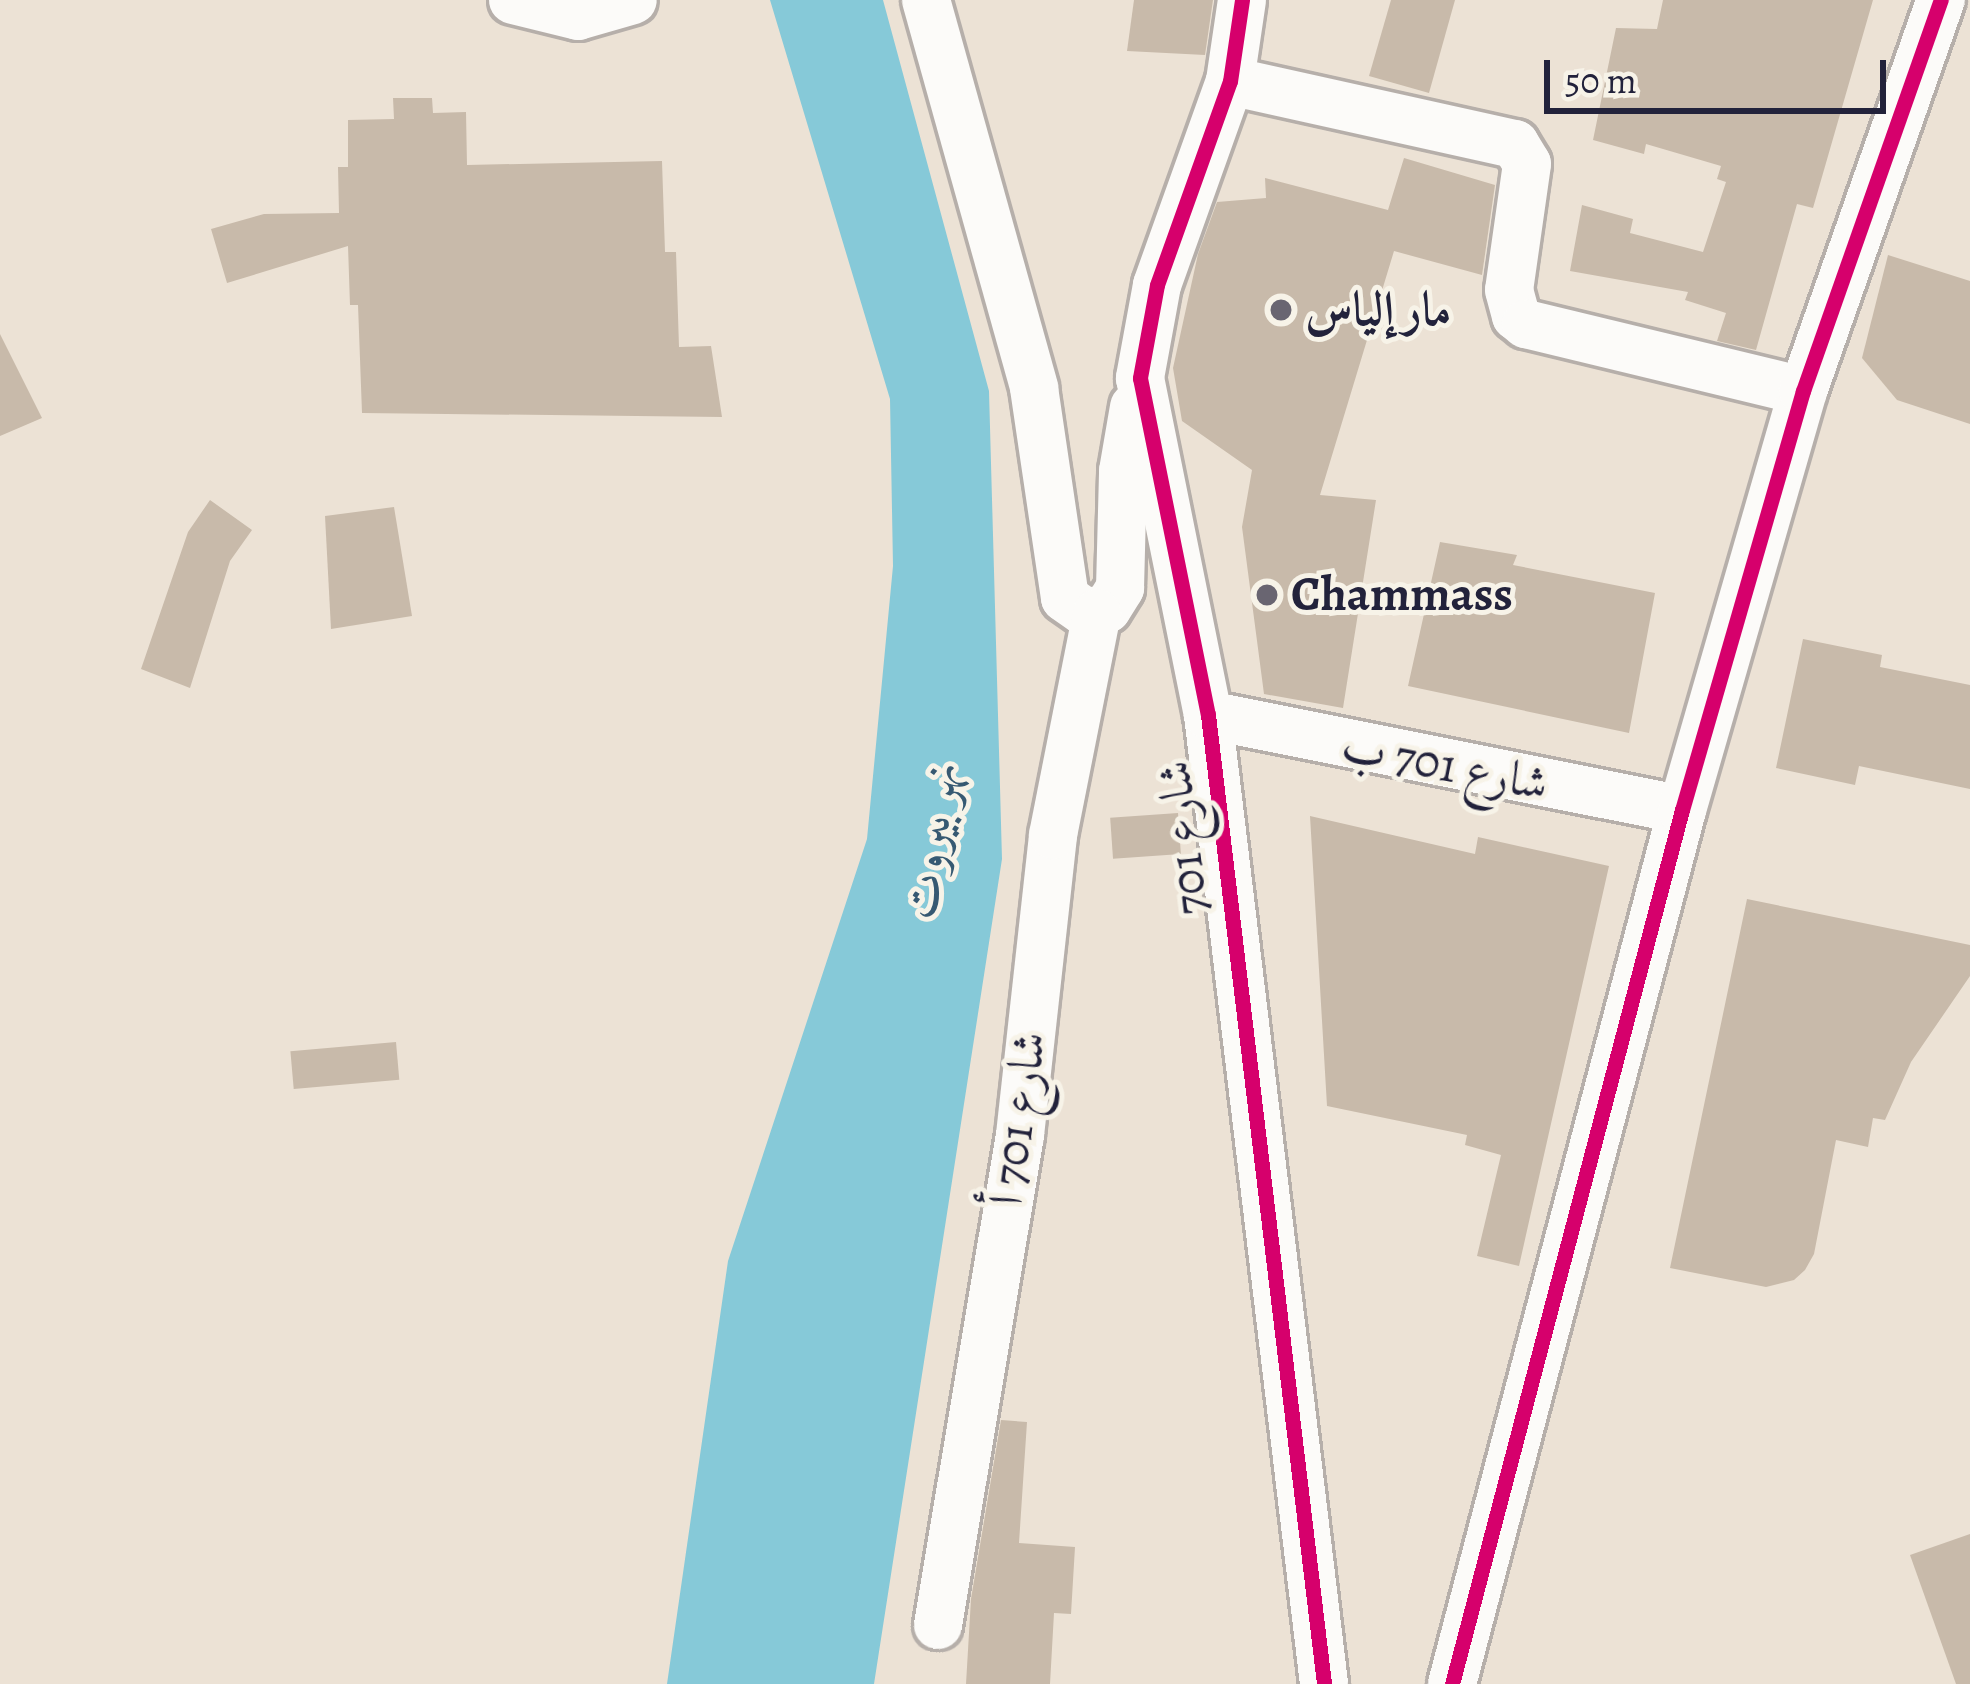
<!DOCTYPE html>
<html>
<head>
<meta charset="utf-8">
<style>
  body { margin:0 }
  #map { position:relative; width:1970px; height:1684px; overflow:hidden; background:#ece2d5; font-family:Alegreya,Amiri,serif }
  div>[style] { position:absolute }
  .water>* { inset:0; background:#86c9d8 }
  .building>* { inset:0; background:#c8baaa; transform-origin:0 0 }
  .roads { filter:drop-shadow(3px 0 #b6afaa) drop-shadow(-3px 0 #b6afaa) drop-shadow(0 3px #b6afaa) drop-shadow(0 -3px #b6afaa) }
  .minor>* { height:48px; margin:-24px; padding:0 24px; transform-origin:24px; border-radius:24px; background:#fcfbf9 }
  .cycleway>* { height:15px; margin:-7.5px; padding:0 7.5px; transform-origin:7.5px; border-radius:7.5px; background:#d6006c }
  .dots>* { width:33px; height:33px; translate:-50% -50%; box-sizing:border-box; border:6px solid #f7f3e8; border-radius:50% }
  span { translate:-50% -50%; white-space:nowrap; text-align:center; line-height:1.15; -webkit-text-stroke:10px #f7f3e8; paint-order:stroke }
  .poi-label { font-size:48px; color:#22223b; font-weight:700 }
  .left { translate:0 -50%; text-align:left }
  .street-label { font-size:48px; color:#22223b }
  .water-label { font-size:51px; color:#365972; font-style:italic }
  .scale { position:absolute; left:1544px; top:60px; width:342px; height:54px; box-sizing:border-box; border:6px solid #22223b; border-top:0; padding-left:15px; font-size:36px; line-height:42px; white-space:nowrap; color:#22223b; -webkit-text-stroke:9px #f7f3e8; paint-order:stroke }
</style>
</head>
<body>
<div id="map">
  <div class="water">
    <div style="clip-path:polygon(770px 0,883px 0,989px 391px,1002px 859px,874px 1684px,667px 1684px,728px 1261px,867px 839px,893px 566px,890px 399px)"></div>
  </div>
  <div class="building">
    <div style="clip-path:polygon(1134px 0,1213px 0,1205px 55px,1127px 51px)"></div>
    <div style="clip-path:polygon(1391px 0,1455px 0,1429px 93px,1369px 76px)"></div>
    <div style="clip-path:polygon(1663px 0,1873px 0,1813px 208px,1797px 204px,1756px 350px,1717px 341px,1726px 313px,1685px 300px,1688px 292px,1570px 271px,1582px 205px,1633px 219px,1630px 233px,1703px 252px,1726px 182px,1717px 179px,1721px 166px,1646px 144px,1644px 154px,1593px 140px,1616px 28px,1657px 29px)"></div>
    <div style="clip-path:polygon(393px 98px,432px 98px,433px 113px,466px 112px,467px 165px,662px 161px,665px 252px,676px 252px,679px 347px,711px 346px,722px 417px,362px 413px,358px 305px,350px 305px,348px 246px,227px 283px,211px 229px,264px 214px,339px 213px,338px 167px,348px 167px,348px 120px,394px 119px)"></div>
    <div style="clip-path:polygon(1404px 158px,1495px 185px,1482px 275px,1394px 251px,1320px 495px,1376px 500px,1343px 708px,1264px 694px,1242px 527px,1252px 470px,1182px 421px,1173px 368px,1198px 254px,1217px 202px,1266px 198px,1265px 178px,1388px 210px)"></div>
    <div style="clip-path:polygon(1888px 255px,1970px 281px,1970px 424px,1897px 400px,1862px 358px)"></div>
    <div style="clip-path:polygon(0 334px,42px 418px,0 436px)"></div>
    <div style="clip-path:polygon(210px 500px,252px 530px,230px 561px,190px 688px,141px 669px,188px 532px)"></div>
    <div style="clip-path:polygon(394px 507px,412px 616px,331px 629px,325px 516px)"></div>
    <div style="clip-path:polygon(1440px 542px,1517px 555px,1513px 565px,1655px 593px,1629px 733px,1408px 686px)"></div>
    <div style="clip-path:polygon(1803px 639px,1882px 655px,1880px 667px,1970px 685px,1970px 789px,1859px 766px,1855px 785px,1776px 768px)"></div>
    <div style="left:1178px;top:813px;width:41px;height:68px;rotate:86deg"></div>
    <div style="clip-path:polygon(1310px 816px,1475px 854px,1478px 837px,1609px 866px,1519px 1266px,1477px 1256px,1501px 1155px,1465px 1145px,1467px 1135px,1327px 1106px)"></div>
    <div style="clip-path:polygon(1747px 899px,1970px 945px,1970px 976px,1911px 1062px,1885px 1120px,1873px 1118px,1868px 1147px,1836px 1140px,1814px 1254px,1805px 1270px,1794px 1280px,1766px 1287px,1670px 1268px)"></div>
    <div style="left:396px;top:1042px;width:38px;height:106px;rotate:85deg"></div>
    <div style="clip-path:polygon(1001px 1420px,1027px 1422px,1019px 1543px,1075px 1547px,1071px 1614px,1054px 1613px,1050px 1684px,966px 1684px,971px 1599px)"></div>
    <div style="clip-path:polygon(1970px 1534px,1970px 1684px,1956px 1684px,1910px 1555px)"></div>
  </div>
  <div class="roads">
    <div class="minor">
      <div style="left:513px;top:0;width:67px;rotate:13.8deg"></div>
      <div style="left:578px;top:16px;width:57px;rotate:-16.2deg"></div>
      <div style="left:926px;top:0;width:403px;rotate:74.4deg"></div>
      <div style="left:1034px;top:388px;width:212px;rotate:81.6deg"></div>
      <div style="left:1065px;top:598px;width:24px;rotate:35deg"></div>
      <div style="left:1085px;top:612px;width:22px;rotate:-8deg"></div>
      <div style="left:1107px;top:609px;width:25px;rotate:-58deg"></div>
      <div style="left:1120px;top:588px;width:117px;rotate:-88.5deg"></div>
      <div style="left:1123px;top:471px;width:65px;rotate:-80.2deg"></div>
      <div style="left:1242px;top:0;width:82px;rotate:98.4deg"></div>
      <div style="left:1230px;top:81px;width:217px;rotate:109.7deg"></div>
      <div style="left:1157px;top:285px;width:95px;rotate:100.4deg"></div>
      <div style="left:1140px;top:378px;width:344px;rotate:78.6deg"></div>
      <div style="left:1208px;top:715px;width:976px;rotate:83.17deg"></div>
      <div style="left:1230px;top:81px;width:292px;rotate:12.5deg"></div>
      <div style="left:1515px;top:144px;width:23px;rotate:59deg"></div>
      <div style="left:1527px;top:164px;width:127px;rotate:98.1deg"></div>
      <div style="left:1509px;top:290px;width:27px;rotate:75deg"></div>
      <div style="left:1516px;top:316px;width:13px;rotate:39deg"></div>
      <div style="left:1526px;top:324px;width:285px;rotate:13.6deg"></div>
      <div style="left:1208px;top:715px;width:483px;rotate:11.3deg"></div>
      <div style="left:938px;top:1625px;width:497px;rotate:-80.5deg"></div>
      <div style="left:1020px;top:1135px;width:302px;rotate:-83.7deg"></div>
      <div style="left:1053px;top:835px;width:226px;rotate:-78.8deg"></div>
      <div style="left:1452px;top:1684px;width:904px;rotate:-75.26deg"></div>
      <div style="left:1682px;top:810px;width:436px;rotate:-73.9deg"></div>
      <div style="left:1803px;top:391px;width:415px;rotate:-70.6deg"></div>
    </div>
  </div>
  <div class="cycleway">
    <div style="left:1242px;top:0;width:82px;rotate:98.4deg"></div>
    <div style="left:1230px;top:81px;width:217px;rotate:109.7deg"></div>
    <div style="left:1157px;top:285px;width:95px;rotate:100.4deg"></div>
    <div style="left:1140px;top:378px;width:344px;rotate:78.6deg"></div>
    <div style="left:1208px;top:715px;width:976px;rotate:83.17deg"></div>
    <div style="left:1452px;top:1684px;width:904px;rotate:-75.26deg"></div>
    <div style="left:1682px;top:810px;width:436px;rotate:-73.9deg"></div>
    <div style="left:1803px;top:391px;width:415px;rotate:-70.6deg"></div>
  </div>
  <div class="dots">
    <div style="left:1281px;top:310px;background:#696571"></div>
    <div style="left:1267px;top:595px;background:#696571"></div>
  </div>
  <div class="poi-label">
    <span class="left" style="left:1305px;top:310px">مار إلياس</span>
    <span class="left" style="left:1291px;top:595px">Chammass</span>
  </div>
  <div class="street-label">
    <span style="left:1445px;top:765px;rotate:11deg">شارع 701 ب</span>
    <span style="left:1183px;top:838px;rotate:-97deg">شارع 701</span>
    <span style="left:1018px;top:1119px;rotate:-82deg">شارع 701 أ</span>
  </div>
  <div class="water-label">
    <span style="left:930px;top:839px;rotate:-82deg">نهر بيروت</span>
  </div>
  <div class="scale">50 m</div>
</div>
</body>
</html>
